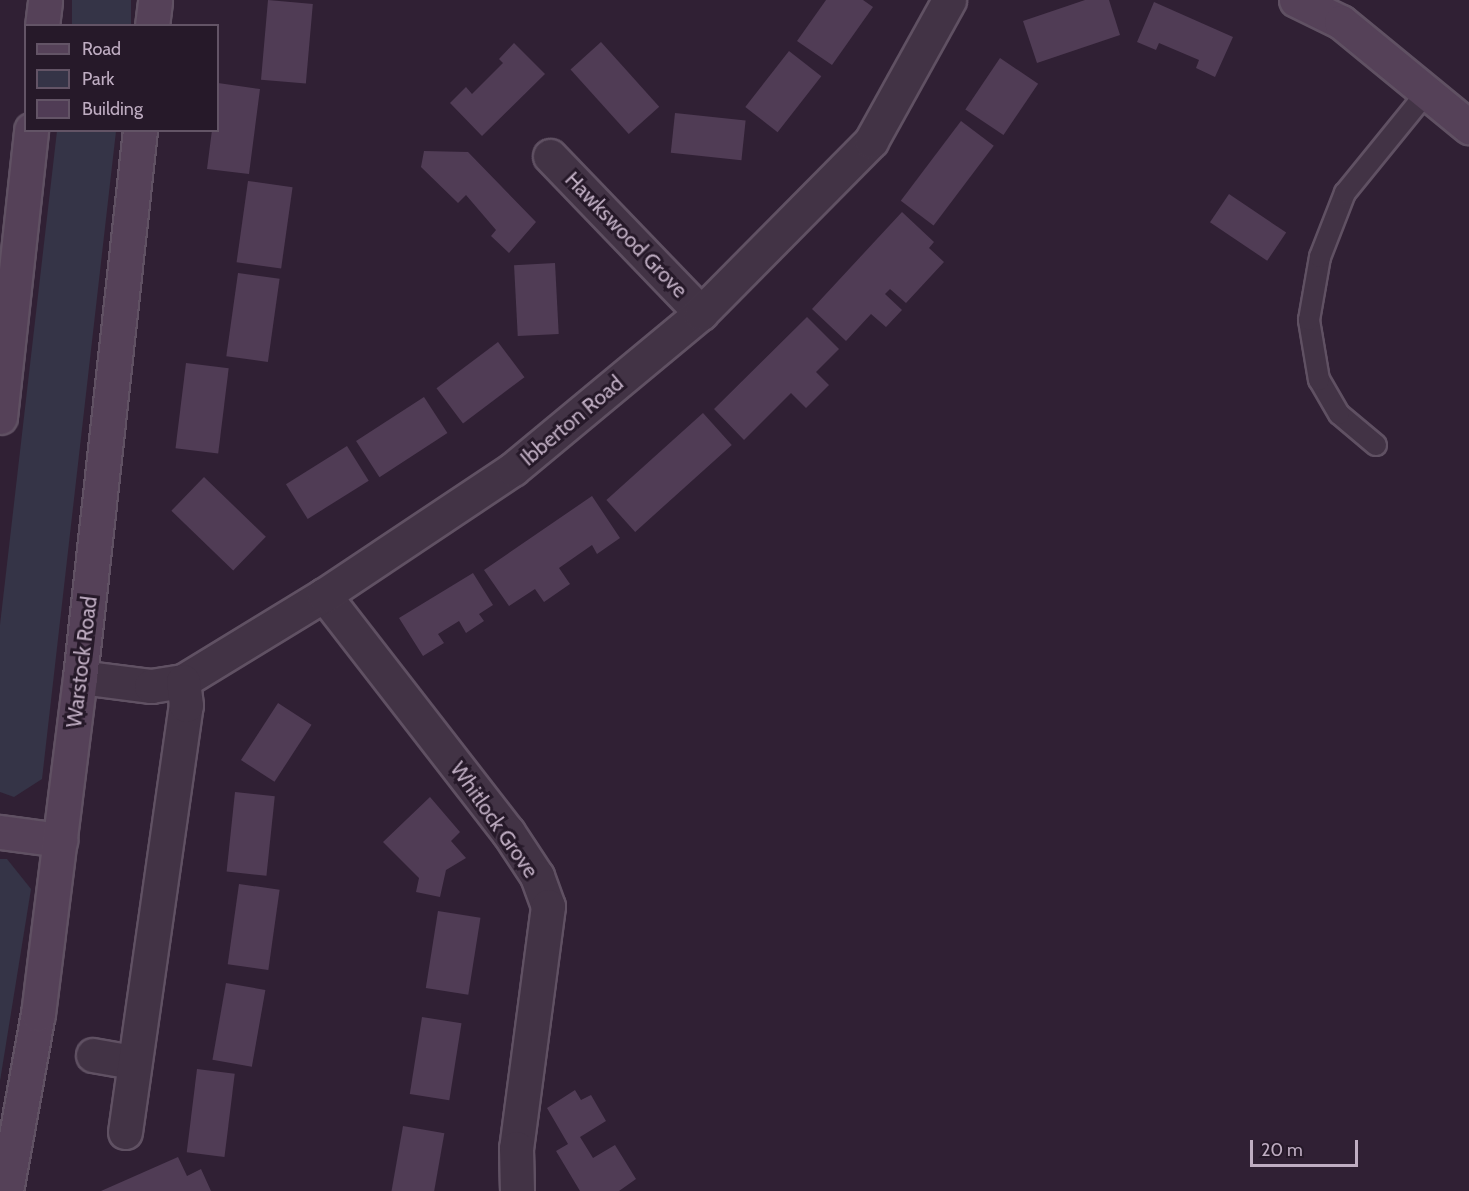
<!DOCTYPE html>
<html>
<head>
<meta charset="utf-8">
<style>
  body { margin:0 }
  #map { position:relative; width:1469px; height:1191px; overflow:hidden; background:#302034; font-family:Cabin,sans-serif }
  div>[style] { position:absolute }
  .green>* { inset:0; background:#353447; transform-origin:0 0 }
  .building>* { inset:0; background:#503c55; transform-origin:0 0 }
  .roads { filter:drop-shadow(2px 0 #605163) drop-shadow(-2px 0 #605163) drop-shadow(0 2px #605163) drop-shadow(0 -2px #605163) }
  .lane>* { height:20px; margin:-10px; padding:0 10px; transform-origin:10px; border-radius:10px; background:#423345 }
  .street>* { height:33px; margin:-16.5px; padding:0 16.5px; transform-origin:16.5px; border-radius:16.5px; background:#423345 }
  .secondary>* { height:33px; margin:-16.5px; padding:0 16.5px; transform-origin:16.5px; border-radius:16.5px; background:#554158 }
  span { translate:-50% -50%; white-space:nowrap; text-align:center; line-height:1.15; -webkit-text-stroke:6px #261929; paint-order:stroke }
  .street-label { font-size:21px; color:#bfadc2 }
  .legend { position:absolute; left:24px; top:24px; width:195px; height:108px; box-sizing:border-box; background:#261929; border:2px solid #635466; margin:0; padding:8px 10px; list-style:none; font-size:18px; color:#bfadc2 }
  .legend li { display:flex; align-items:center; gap:12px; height:30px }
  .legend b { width:30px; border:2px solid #635466 }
  .scale { position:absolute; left:1250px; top:1140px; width:108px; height:27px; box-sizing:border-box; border:3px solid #bfadc2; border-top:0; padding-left:8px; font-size:18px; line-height:21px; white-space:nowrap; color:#bfadc2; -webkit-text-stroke:4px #261929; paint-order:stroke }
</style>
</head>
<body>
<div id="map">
  <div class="green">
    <div style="left:72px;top:0;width:59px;height:25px"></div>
    <div style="clip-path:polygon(57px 131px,116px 131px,42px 779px,14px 797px,0 792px,0 625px)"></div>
    <div style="clip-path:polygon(0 859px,7px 859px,31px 889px,0 1081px)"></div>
  </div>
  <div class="building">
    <div style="left:268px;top:0;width:45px;height:80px;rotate:5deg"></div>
    <div style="clip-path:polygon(826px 0,863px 0,873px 7px,832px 65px,797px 41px)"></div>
    <div style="clip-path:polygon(1085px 0,1109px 0,1120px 35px,1037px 63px,1023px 21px)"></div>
    <div style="clip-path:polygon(1154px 2px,1233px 37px,1215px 77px,1196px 68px,1199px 60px,1159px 43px,1156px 50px,1137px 42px)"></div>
    <div style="left:601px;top:42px;width:87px;height:41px;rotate:48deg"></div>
    <div style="clip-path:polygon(514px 43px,545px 74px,482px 136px,450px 103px,466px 87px,472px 94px,503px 63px,499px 59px)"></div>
    <div style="left:789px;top:51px;width:41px;height:71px;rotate:38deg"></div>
    <div style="left:1000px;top:58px;width:46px;height:62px;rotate:34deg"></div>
    <div style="clip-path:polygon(218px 83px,260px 89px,249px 174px,207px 169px,212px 130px,218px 130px)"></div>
    <div style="left:675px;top:113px;width:71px;height:40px;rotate:6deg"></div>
    <div style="left:961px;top:121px;width:41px;height:100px;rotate:37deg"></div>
    <div style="clip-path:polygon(424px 151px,468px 152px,536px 222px,509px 253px,491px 236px,496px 230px,466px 195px,458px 203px,421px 167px)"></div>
    <div style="left:248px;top:181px;width:45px;height:82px;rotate:8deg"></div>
    <div style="left:1229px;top:194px;width:69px;height:34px;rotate:34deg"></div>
    <div style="clip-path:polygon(902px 212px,934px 242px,929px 248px,944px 262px,906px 303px,890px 289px,885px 294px,902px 310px,886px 327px,871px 314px,846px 341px,812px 309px)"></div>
    <div style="left:555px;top:263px;width:71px;height:41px;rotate:87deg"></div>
    <div style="left:238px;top:273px;width:42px;height:84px;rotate:8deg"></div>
    <div style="clip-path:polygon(807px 317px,839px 349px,816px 372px,829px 385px,806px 408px,791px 393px,744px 440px,714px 409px)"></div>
    <div style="left:498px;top:342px;width:44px;height:77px;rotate:53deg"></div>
    <div style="left:186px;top:363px;width:43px;height:86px;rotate:7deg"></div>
    <div style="left:424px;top:397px;width:43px;height:81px;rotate:57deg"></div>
    <div style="left:703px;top:413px;width:43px;height:130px;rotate:48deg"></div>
    <div style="left:347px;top:446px;width:41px;height:72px;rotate:58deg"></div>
    <div style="left:204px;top:477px;width:86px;height:47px;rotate:44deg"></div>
    <div style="clip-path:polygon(592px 496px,620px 538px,597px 554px,592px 545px,559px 568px,570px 584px,544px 602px,535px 589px,509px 606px,484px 570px)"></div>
    <div style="clip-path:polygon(473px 573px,493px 605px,479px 614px,484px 621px,466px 633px,459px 621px,438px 634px,444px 643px,423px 656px,399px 618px)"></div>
    <div style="left:278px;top:703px;width:40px;height:68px;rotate:33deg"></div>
    <div style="left:235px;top:792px;width:40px;height:80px;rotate:6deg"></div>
    <div style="clip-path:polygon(430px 797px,460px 832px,451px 841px,466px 858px,446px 870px,440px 897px,416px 892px,419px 878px,383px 842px)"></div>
    <div style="left:239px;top:884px;width:41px;height:81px;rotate:8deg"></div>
    <div style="left:438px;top:911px;width:43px;height:78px;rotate:9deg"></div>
    <div style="left:226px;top:983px;width:40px;height:78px;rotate:10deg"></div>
    <div style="left:422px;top:1017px;width:40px;height:78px;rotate:9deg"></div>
    <div style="left:197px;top:1069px;width:38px;height:84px;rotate:7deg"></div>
    <div style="clip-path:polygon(575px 1090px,581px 1100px,591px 1095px,606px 1121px,580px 1137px,593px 1158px,615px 1145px,636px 1179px,619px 1191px,580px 1191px,556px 1151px,568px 1144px,547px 1108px)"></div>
    <div style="left:403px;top:1126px;width:42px;height:66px;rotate:10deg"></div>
    <div style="clip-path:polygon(178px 1157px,187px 1176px,201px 1169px,211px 1191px,101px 1191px)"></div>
  </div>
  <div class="roads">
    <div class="lane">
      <div style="left:1376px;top:445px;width:48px;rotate:-140deg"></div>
      <div style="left:1339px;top:414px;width:39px;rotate:-120deg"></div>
      <div style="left:1319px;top:380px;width:61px;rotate:-99.5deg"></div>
      <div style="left:1309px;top:320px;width:64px;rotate:-80.1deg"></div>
      <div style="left:1320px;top:257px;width:69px;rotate:-68.7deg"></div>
      <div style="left:1345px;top:193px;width:132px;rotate:-50.9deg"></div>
    </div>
    <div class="street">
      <div style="left:550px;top:156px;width:218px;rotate:46.1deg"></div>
      <div style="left:324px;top:595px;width:300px;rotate:52.2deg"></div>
      <div style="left:508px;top:832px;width:53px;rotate:56.6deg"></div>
      <div style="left:537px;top:876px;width:32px;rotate:70deg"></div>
      <div style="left:548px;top:906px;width:244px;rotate:97.5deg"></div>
      <div style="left:516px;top:1148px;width:43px;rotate:88.7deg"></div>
      <div style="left:80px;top:677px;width:72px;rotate:7.2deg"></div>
      <div style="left:151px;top:686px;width:32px;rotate:-9deg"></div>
      <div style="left:183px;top:681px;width:165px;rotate:-31.4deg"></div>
      <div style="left:324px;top:595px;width:227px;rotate:-33.7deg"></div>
      <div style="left:513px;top:469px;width:244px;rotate:-39.7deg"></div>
      <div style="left:701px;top:313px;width:242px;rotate:-45.3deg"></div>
      <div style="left:871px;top:141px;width:161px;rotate:-61deg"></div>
      <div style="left:93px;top:1055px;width:41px;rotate:9.9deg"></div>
      <div style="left:125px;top:1132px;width:431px;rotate:-81.9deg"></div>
      <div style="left:186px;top:705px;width:24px;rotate:-97deg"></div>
    </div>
    <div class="secondary">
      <div style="left:1296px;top:0;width:50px;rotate:26.1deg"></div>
      <div style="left:1341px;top:22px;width:166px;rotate:39.4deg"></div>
      <div style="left:42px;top:26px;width:26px;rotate:-83deg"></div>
      <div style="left:152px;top:26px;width:26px;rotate:-83deg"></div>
      <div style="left:0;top:417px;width:289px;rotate:-83.8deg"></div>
      <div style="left:0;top:832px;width:61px;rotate:7.6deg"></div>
      <div style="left:6px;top:1191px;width:180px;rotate:-79.8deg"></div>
      <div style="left:38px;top:1014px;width:340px;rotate:-82.9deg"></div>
      <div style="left:80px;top:677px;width:550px;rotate:-83.74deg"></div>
    </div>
  </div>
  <div class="street-label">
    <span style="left:626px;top:235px;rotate:46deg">Hawkswood Grove</span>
    <span style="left:572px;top:421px;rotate:-40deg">Ibberton Road</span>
    <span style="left:82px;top:662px;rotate:-83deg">Warstock Road</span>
    <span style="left:494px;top:820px;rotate:55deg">Whitlock Grove</span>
  </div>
  <ul class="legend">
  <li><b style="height:8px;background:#554158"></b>Road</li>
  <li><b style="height:16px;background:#353447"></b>Park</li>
  <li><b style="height:16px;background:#503c55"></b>Building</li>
  </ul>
  <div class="scale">20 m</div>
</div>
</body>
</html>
